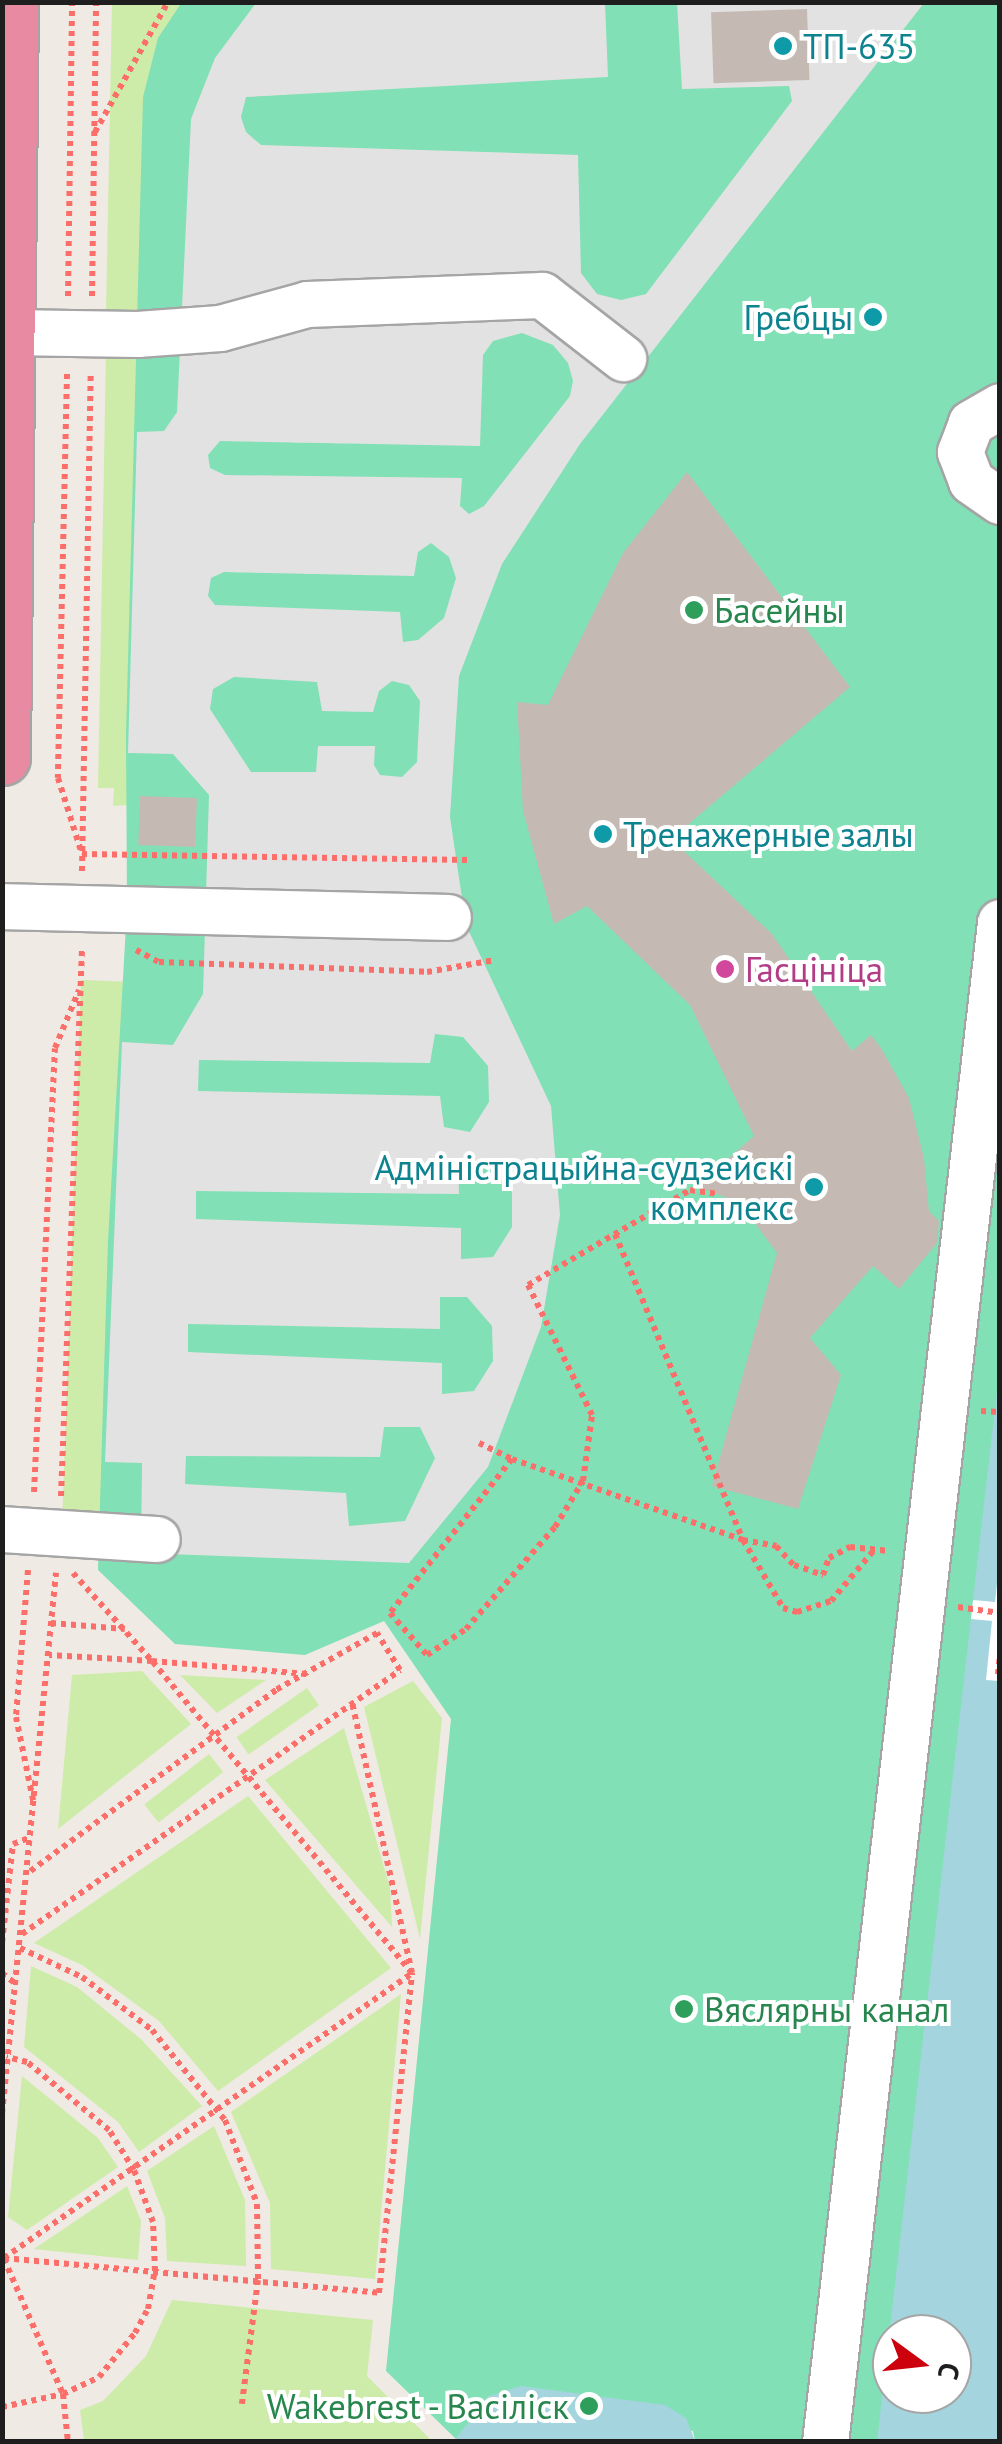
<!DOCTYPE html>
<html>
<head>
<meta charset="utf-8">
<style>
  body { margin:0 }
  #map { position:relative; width:1002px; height:2444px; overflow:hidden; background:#efebe4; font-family:"PT Sans",sans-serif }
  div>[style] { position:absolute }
  .grass>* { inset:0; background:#cdeba9; transform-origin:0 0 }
  .pitch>* { inset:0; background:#81e0b5 }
  .parking>* { inset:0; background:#e2e2e2 }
  .water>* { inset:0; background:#a4d4de }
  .pier>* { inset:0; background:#fff }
  .building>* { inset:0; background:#c4bab3; transform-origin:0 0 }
  .path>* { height:6px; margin-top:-3px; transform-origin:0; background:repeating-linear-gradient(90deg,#fc6e69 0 5px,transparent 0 10px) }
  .roads { filter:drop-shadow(2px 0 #a5a5a5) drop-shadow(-2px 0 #a5a5a5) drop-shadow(0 2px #a5a5a5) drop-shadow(0 -2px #a5a5a5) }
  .minor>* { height:45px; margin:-22.5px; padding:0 22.5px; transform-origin:22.5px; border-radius:22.5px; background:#fff }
  .highway>* { height:55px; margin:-27.5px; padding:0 27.5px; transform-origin:27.5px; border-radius:27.5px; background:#e88aa2 }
  .dots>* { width:28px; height:28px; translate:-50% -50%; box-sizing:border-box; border:5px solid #fff; border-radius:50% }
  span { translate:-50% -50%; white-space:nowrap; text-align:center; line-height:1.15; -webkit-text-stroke:8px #fff; paint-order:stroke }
  .culture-label { font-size:35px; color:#0d838f }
  .left { translate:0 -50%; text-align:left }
  .right { translate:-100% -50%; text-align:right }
  .leisure-label { font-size:35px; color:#27864d }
  .hotel-label { font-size:35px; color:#b23c85 }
  .frame { position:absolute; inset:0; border:5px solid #1e1e1e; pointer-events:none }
  .north { position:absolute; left:872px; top:2314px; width:100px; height:100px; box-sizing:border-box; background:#fff; border:2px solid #a5a5a5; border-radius:50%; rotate:105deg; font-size:28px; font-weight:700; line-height:40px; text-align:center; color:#1e1e1e }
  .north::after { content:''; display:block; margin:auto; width:35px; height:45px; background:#cd000d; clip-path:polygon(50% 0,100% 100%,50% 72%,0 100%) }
</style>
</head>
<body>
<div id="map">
  <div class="grass">
    <div style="clip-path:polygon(112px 3px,244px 3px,149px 313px,106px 313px)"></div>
    <div style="clip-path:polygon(106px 354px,150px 355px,139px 804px,113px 806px,114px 788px,98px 788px)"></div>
    <div style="left:135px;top:982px;width:532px;height:54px;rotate:92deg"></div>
    <div style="clip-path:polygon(142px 1671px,191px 1724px,58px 1829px,72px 1675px)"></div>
    <div style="clip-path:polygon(180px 1675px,266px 1680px,217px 1713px)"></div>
    <div style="clip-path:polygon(413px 1681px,442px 1718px,420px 1939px,364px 1707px)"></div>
    <div style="left:307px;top:1688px;width:21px;height:86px;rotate:55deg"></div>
    <div style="clip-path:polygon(344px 1728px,390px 1888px,392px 1927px,265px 1780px)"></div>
    <div style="left:209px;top:1754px;width:23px;height:82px;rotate:52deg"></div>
    <div style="clip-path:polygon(248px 1796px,391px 1968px,218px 2091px,159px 2021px,82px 1965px,34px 1943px)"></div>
    <div style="clip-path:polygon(31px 1966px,77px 1987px,142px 2040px,202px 2106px,139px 2152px,118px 2122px,24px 2047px)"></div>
    <div style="clip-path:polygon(401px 1994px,375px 2279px,271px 2269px,270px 2203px,231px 2112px)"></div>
    <div style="clip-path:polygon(22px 2076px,98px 2138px,118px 2167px,27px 2230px,8px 2217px)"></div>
    <div style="clip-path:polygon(214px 2126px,245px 2200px,246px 2266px,167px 2261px,165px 2218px,147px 2171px)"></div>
    <div style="clip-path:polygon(127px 2186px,141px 2221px,138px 2260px,34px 2249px)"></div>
    <div style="clip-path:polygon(172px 2300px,373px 2320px,367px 2376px,432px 2441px,84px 2441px,80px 2410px,103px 2401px,146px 2356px)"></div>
  </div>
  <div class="pitch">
    <div style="clip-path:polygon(evenodd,182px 2px,999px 3px,999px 2441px,695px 2441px,693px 2431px,489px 2396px,456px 2439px,386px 2371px,451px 1719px,384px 1621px,305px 1655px,175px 1644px,98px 1570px,108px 1241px,127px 908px,126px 735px,143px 97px,158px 38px,182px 2px,892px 2334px,952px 2334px,952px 2394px,892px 2394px,892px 2334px)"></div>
  </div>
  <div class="parking">
    <div style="clip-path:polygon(evenodd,256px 3px,605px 3px,608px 77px,246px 97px,241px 117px,246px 132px,261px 145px,578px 155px,581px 273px,597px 294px,621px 300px,646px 294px,792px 101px,789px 86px,682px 89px,677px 3px,924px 3px,580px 444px,502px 564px,459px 676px,450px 817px,466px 925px,551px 1106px,560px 1215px,541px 1327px,488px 1467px,409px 1563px,141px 1553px,142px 1463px,105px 1462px,122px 1042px,173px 1045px,203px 994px,209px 795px,173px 754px,128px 753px,137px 432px,164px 431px,177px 412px,191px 119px,215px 58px,256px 3px,522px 333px,553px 345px,568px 363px,573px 381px,570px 396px,484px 506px,469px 514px,460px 506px,462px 478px,225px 475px,210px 468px,208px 455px,220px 441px,480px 446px,483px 355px,493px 341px,522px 333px,256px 3px,431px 543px,449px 557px,456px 578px,444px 618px,418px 640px,403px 642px,400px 612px,215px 605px,208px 596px,211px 578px,224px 572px,414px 576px,418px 552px,431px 543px,256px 3px,234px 677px,317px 682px,322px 711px,373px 712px,379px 691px,392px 681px,409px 685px,420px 701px,417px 762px,402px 777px,380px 775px,374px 765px,375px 746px,318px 746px,316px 772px,251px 772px,210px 709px,213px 689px,234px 677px,256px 3px,435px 1034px,463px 1037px,488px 1066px,489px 1102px,470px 1132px,444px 1127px,440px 1096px,198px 1091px,199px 1060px,430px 1063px,435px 1034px,256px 3px,486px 1162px,512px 1192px,512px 1227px,493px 1257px,461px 1259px,461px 1228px,196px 1219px,196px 1191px,459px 1194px,458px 1163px,486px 1162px,256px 3px,440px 1297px,467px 1297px,492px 1326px,493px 1361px,474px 1391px,442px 1394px,442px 1363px,188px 1352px,188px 1324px,440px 1329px,440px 1297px,256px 3px,384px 1427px,420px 1427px,435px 1458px,405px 1521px,349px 1526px,346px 1493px,185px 1484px,186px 1456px,380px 1457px,384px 1427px)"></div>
  </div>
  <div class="water">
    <div style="clip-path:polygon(evenodd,999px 1373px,999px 2441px,877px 2442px,973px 1600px,999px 1373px,892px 2334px,952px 2334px,952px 2394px,892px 2394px,892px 2334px)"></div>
    <div style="clip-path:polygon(521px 2386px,665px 2405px,686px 2418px,695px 2441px,454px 2441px,489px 2396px)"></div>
  </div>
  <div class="pier">
    <div style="clip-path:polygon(999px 1565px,1000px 1681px,999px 1681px,986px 1680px,992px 1621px,971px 1619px,973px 1600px,995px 1602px)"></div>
  </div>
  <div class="building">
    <div style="left:807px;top:9px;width:71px;height:96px;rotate:88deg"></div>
    <div style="clip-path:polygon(687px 472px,850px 687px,671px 839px,772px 934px,852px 1051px,871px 1035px,881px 1048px,909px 1098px,924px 1159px,929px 1211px,939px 1221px,937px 1243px,899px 1289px,873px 1266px,810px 1338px,841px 1375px,798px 1509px,712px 1486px,777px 1253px,740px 1203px,697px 1186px,754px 1136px,690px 1005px,587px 906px,554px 924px,523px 811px,517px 702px,548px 705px,623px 553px)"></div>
    <div style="left:140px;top:796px;width:57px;height:49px;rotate:2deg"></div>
  </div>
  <div class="path">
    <div style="left:95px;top:132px;width:149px;rotate:-60.7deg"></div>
    <div style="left:68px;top:296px;width:294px;rotate:-89.2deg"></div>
    <div style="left:92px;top:296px;width:294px;rotate:-89.2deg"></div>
    <div style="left:67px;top:374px;width:404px;rotate:91.3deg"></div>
    <div style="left:58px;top:778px;width:80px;rotate:72.5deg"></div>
    <div style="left:82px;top:854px;width:389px;rotate:0.9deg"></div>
    <div style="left:82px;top:871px;width:497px;rotate:-89deg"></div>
    <div style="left:136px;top:950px;width:26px;rotate:28deg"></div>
    <div style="left:159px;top:962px;width:268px;rotate:2.1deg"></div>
    <div style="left:427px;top:972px;width:69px;rotate:-10deg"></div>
    <div style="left:615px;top:1234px;width:332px;rotate:67.3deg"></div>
    <div style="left:743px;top:1540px;width:79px;rotate:59.5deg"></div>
    <div style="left:783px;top:1608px;width:15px;rotate:16deg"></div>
    <div style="left:797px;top:1612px;width:36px;rotate:-18deg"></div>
    <div style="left:831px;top:1601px;width:68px;rotate:-49.8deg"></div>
    <div style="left:981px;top:1411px;width:19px;rotate:3deg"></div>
    <div style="left:479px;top:1443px;width:37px;rotate:26deg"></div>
    <div style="left:512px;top:1459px;width:245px;rotate:19.3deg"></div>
    <div style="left:743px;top:1540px;width:34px;rotate:10deg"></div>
    <div style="left:776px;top:1546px;width:26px;rotate:47deg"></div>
    <div style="left:794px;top:1565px;width:31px;rotate:19deg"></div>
    <div style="left:823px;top:1575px;width:18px;rotate:-71deg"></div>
    <div style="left:829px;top:1558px;width:24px;rotate:-28deg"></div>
    <div style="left:850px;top:1547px;width:40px;rotate:5.7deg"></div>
    <div style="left:512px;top:1459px;width:196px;rotate:128.4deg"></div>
    <div style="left:390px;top:1613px;width:56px;rotate:48.6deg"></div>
    <div style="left:427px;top:1655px;width:47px;rotate:-33.7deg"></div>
    <div style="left:466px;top:1629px;width:135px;rotate:-48.9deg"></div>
    <div style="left:555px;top:1527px;width:54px;rotate:-58.7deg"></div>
    <div style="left:583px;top:1481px;width:67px;rotate:-82.2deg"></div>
    <div style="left:592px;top:1415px;width:145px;rotate:-116.2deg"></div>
    <div style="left:528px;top:1285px;width:188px;rotate:-30.4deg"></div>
    <div style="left:690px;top:1190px;width:27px;rotate:8deg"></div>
    <div style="left:34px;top:1492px;width:444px;rotate:-87.3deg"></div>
    <div style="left:55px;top:1048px;width:63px;rotate:-67.5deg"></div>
    <div style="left:61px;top:1496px;width:547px;rotate:-87.8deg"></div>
    <div style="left:28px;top:1570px;width:147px;rotate:94.7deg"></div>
    <div style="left:16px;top:1717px;width:85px;rotate:78.4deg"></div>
    <div style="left:73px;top:1573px;width:118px;rotate:48.1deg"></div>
    <div style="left:152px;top:1661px;width:155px;rotate:4.8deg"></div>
    <div style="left:958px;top:1607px;width:42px;rotate:8.1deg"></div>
    <div style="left:51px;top:1623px;width:74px;rotate:4.6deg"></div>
    <div style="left:998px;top:1674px;width:18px;rotate:-84deg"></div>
    <div style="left:22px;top:1934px;width:461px;rotate:-34.9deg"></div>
    <div style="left:400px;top:1670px;width:44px;rotate:-121.9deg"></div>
    <div style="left:377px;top:1633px;width:116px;rotate:150.6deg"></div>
    <div style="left:276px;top:1690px;width:307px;rotate:143.6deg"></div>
    <div style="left:2px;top:1943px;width:100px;rotate:-83.7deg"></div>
    <div style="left:13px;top:1844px;width:19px;rotate:-21deg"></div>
    <div style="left:20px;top:1948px;width:68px;rotate:25.1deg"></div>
    <div style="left:82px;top:1977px;width:88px;rotate:37.1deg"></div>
    <div style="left:152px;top:2030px;width:116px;rotate:51deg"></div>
    <div style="left:225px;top:2120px;width:90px;rotate:69.1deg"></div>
    <div style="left:257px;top:2204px;width:76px;rotate:89.2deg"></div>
    <div style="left:258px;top:2280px;width:125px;rotate:97.4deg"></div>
    <div style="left:2px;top:1973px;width:18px;rotate:38deg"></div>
    <div style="left:2px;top:2114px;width:544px;rotate:-84.3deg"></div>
    <div style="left:4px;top:2258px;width:498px;rotate:-34.9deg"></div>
    <div style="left:412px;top:1973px;width:406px;rotate:-129.8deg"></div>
    <div style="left:152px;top:1661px;width:103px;rotate:-176.7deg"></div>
    <div style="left:4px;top:2258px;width:377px;rotate:5.3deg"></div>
    <div style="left:379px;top:2293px;width:322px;rotate:-84.1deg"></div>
    <div style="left:412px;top:1973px;width:278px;rotate:-102.5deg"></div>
    <div style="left:4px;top:2259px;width:147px;rotate:66.4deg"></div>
    <div style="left:63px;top:2394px;width:48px;rotate:84.1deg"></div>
    <div style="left:2px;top:2407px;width:62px;rotate:-12deg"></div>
    <div style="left:63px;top:2394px;width:40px;rotate:-25deg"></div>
    <div style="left:99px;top:2377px;width:57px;rotate:-50.7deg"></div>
    <div style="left:135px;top:2333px;width:27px;rotate:-62deg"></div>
    <div style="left:148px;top:2309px;width:39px;rotate:-80deg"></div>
    <div style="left:155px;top:2271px;width:49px;rotate:-92.3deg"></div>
    <div style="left:153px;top:2222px;width:55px;rotate:-110.1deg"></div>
    <div style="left:134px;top:2170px;width:47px;rotate:-122deg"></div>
    <div style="left:109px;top:2130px;width:107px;rotate:-140.3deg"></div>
    <div style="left:27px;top:2062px;width:21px;rotate:-166deg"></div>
  </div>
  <div class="roads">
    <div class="minor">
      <div style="left:7px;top:332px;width:130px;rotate:0.9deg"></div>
      <div style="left:137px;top:334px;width:83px;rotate:-4.1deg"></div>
      <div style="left:220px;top:328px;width:90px;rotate:-15.4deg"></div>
      <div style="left:307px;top:304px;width:235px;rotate:-2.2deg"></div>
      <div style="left:542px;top:295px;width:103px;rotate:37.9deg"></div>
      <div style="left:1000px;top:406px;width:34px;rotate:150deg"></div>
      <div style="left:971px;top:423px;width:31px;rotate:111deg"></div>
      <div style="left:960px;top:452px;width:31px;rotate:69deg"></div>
      <div style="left:971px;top:481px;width:35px;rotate:35deg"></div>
      <div style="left:2px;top:906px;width:446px;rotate:1.4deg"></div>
      <div style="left:2px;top:1529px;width:155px;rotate:3.7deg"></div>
      <div style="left:825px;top:2442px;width:1530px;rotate:-83.43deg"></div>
    </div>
    <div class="highway">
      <div style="left:2px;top:757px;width:755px;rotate:-89.39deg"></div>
    </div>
  </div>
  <div class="dots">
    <div style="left:783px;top:46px;background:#0f9aa8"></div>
    <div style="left:873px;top:317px;background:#0f9aa8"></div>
    <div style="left:694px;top:610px;background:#2e9e5b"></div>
    <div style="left:603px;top:834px;background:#0f9aa8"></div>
    <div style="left:725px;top:969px;background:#d1479c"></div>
    <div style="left:814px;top:1187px;background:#0f9aa8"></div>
    <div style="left:684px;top:2009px;background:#2e9e5b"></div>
    <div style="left:589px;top:2406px;background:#2e9e5b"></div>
  </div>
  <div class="culture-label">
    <span class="left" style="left:803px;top:46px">ТП-635</span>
    <span class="right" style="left:853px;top:317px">Гребцы</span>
    <span class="left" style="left:623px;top:834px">Тренажерные залы</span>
    <span class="right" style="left:794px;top:1187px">Адміністрацыйна-судзейскі<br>комплекс</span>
  </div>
  <div class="leisure-label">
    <span class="left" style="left:714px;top:610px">Басейны</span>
    <span class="left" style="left:704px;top:2009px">Вяслярны канал</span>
    <span class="right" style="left:569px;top:2406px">Wakebrest - Васіліск</span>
  </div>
  <div class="hotel-label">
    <span class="left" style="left:745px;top:969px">Гасцініца</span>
  </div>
  <div class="frame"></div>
  <div class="north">С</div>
</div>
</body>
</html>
